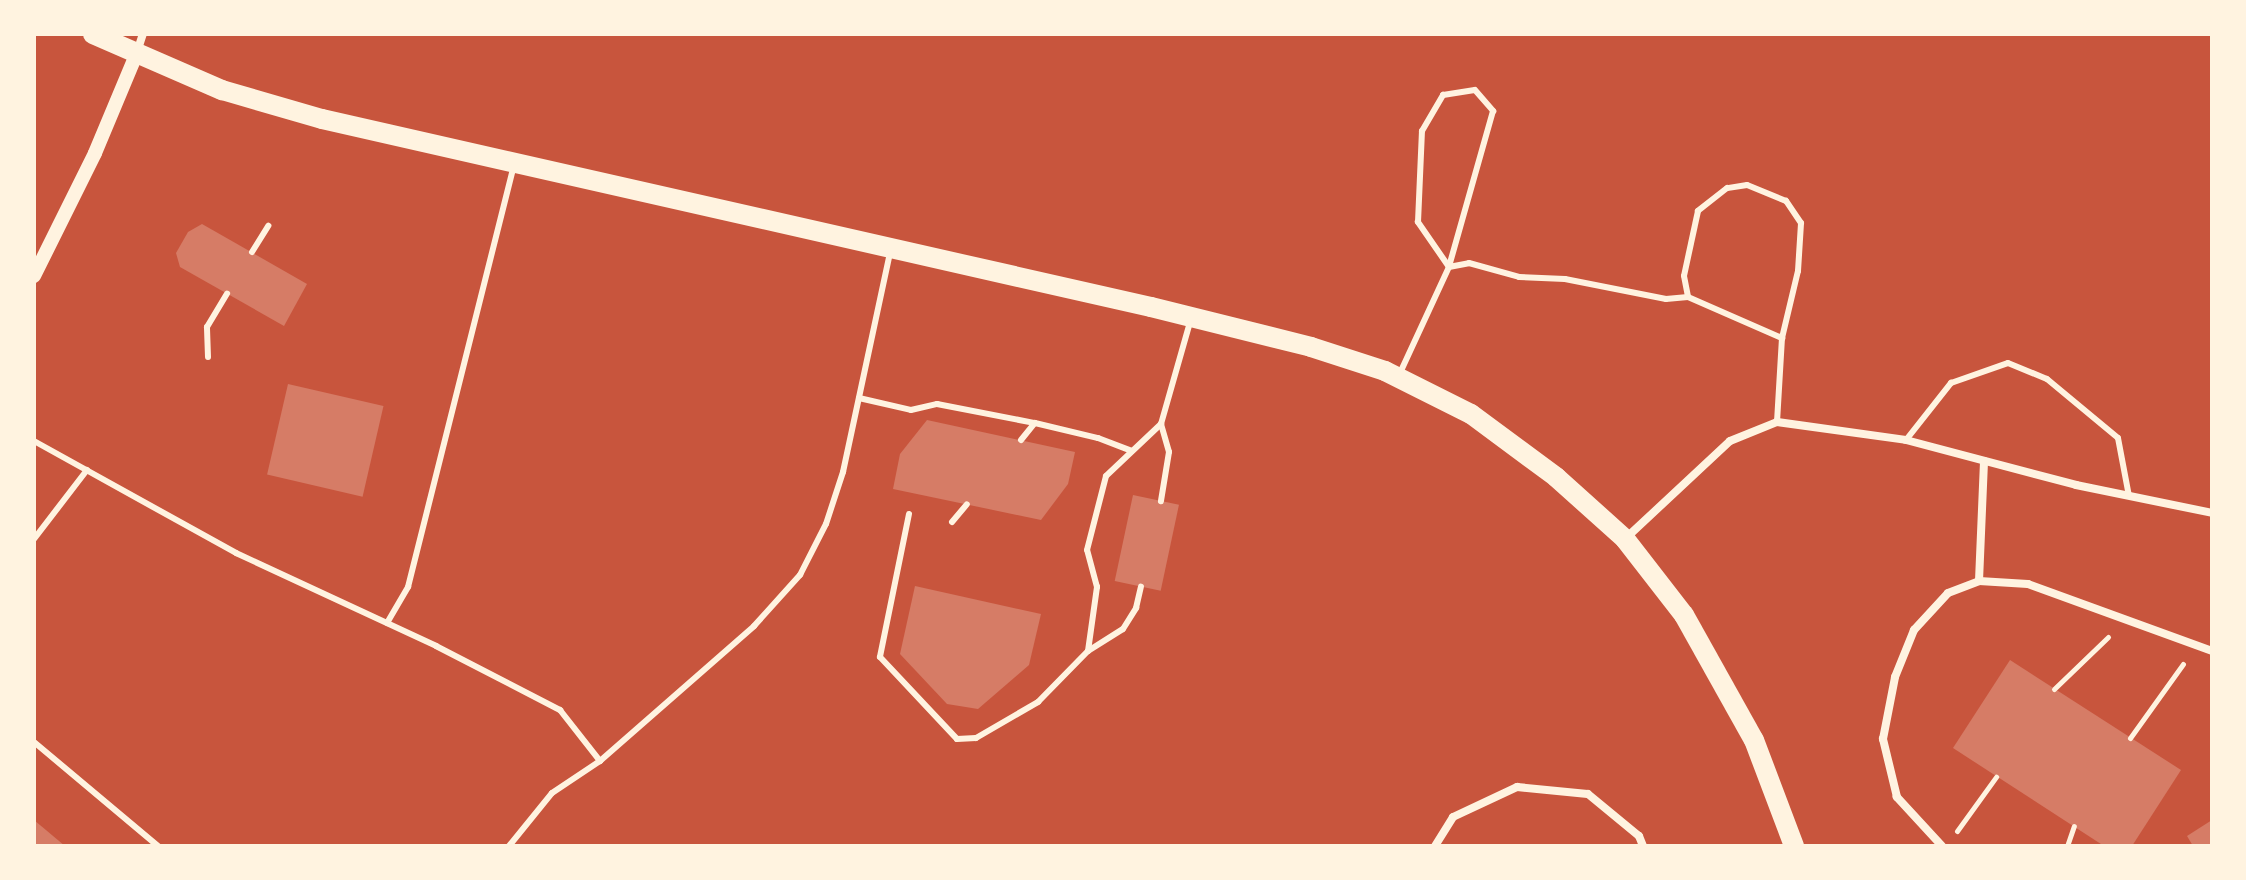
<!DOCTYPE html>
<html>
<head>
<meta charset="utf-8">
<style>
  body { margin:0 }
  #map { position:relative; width:2246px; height:880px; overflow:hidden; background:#c8553d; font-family:Quicksand,sans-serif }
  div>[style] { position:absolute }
  .building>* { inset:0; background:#d67c66; transform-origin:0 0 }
  .path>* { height:5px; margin:-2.5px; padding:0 2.5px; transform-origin:2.5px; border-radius:2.5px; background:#fff3e0 }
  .service>* { height:6px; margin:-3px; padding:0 3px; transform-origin:3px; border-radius:3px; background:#fff3e0 }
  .minor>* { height:8px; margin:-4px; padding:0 4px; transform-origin:4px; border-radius:4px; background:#fff3e0 }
  .tertiary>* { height:14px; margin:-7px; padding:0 7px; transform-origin:7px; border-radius:7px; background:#fff3e0 }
  .primary>* { height:20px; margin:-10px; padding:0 10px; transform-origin:10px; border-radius:10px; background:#fff3e0 }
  span { translate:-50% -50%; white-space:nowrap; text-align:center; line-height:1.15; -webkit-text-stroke:6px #fff3e0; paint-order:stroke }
  .frame { position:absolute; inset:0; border:36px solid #fff3e0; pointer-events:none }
</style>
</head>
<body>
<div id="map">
  <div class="building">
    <div style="clip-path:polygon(202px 224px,307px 284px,284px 326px,180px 267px,176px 253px,188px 232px)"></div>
    <div style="left:288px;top:384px;width:98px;height:93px;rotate:13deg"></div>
    <div style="clip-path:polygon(927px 420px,1075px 452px,1068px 484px,1041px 520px,893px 489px,900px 454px)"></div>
    <div style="left:1133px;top:495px;width:47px;height:88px;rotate:12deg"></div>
    <div style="clip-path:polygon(915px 586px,1041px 614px,1029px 665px,978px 709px,947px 704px,900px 654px)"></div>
    <div style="clip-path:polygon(2010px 660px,2181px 770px,2132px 846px,2104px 846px,1953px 748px)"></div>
    <div style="clip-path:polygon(34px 820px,65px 846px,34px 846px)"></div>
    <div style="clip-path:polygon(2212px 820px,2212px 846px,2193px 846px,2187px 836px)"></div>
  </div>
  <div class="path">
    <div style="left:2054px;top:689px;width:75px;rotate:-43.9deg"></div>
    <div style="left:2130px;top:738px;width:91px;rotate:-54.4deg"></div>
    <div style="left:1957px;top:831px;width:67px;rotate:-54.2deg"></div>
    <div style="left:2067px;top:846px;width:21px;rotate:-71deg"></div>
  </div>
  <div class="service">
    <div style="left:1475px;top:90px;width:28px;rotate:49deg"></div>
    <div style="left:1493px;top:111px;width:162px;rotate:105.8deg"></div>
    <div style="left:1449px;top:267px;width:55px;rotate:-124.6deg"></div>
    <div style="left:1418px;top:222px;width:91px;rotate:-87.5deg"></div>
    <div style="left:1422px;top:131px;width:42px;rotate:-59.7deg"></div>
    <div style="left:1443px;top:95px;width:32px;rotate:-9deg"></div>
    <div style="left:252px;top:252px;width:31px;rotate:-58deg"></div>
    <div style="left:208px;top:357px;width:30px;rotate:-92deg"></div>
    <div style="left:207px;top:327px;width:39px;rotate:-59deg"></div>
    <div style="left:1400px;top:373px;width:117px;rotate:-65.2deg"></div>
    <div style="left:1449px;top:267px;width:20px;rotate:-11deg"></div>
    <div style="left:1469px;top:263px;width:52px;rotate:15.6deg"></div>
    <div style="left:1519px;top:277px;width:46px;rotate:2.5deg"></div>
    <div style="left:1565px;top:279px;width:103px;rotate:11.2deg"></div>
    <div style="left:1666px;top:299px;width:22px;rotate:-5deg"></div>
    <div style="left:859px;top:398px;width:53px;rotate:13deg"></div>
    <div style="left:911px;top:410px;width:27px;rotate:-13deg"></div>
    <div style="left:937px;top:404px;width:100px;rotate:11deg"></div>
    <div style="left:1035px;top:423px;width:65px;rotate:13.4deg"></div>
    <div style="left:1098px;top:438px;width:36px;rotate:21deg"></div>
    <div style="left:1777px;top:422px;width:84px;rotate:-86.6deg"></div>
    <div style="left:1782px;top:338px;width:69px;rotate:-76.6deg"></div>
    <div style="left:1798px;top:271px;width:48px;rotate:-86.4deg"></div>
    <div style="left:1801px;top:223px;width:27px;rotate:-124deg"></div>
    <div style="left:1786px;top:201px;width:42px;rotate:-157.7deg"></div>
    <div style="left:1747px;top:185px;width:20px;rotate:171deg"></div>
    <div style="left:1727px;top:188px;width:37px;rotate:142deg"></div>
    <div style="left:1698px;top:211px;width:66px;rotate:102.2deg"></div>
    <div style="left:1684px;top:276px;width:21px;rotate:79deg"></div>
    <div style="left:1688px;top:297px;width:103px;rotate:23.6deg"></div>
    <div style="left:1161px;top:424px;width:29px;rotate:74deg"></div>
    <div style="left:1169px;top:452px;width:50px;rotate:99.3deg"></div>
    <div style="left:1021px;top:440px;width:22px;rotate:-51deg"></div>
    <div style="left:1906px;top:440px;width:73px;rotate:-51.7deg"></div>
    <div style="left:1951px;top:383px;width:60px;rotate:-19.3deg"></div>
    <div style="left:2008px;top:363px;width:42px;rotate:22.3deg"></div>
    <div style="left:2047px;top:379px;width:92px;rotate:39.7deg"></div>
    <div style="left:2118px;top:438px;width:59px;rotate:79.3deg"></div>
    <div style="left:34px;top:441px;width:231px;rotate:29deg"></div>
    <div style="left:236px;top:553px;width:221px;rotate:24.9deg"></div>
    <div style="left:436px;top:646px;width:140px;rotate:27.3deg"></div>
    <div style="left:560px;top:710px;width:65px;rotate:51.9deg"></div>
    <div style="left:909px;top:514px;width:146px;rotate:101.5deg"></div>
    <div style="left:880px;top:657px;width:112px;rotate:46.8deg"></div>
    <div style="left:957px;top:739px;width:19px;rotate:-3deg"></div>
    <div style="left:976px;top:738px;width:72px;rotate:-30.1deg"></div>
    <div style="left:1038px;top:702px;width:71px;rotate:-45.6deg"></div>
    <div style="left:1088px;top:651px;width:65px;rotate:-82deg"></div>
    <div style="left:1097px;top:587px;width:38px;rotate:-105deg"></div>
    <div style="left:1087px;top:550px;width:76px;rotate:-75.6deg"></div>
    <div style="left:1106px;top:476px;width:76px;rotate:-43.4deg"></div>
    <div style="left:1161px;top:424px;width:109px;rotate:-74.1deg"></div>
    <div style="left:952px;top:522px;width:23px;rotate:-50deg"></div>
    <div style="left:34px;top:539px;width:87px;rotate:-52.5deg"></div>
    <div style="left:387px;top:623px;width:42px;rotate:-59.7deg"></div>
    <div style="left:408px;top:587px;width:435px;rotate:-75.9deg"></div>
    <div style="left:1088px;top:651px;width:41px;rotate:-32.2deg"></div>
    <div style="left:1123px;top:629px;width:25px;rotate:-58deg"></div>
    <div style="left:1136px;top:608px;width:22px;rotate:-77deg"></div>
    <div style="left:34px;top:742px;width:162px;rotate:40deg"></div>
    <div style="left:509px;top:846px;width:68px;rotate:-50.9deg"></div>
    <div style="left:552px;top:793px;width:58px;rotate:-33.7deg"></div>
    <div style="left:600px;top:761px;width:205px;rotate:-41.2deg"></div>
    <div style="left:754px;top:626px;width:69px;rotate:-48deg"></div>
    <div style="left:800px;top:575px;width:57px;rotate:-63deg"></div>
    <div style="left:826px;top:524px;width:55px;rotate:-71.9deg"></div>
    <div style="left:843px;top:472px;width:224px;rotate:-77.9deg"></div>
  </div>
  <div class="minor">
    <div style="left:137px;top:52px;width:19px;rotate:-72deg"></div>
    <div style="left:1626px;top:538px;width:142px;rotate:-43deg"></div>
    <div style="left:1730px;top:441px;width:51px;rotate:-22deg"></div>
    <div style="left:1777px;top:422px;width:130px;rotate:7.9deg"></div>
    <div style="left:1906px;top:440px;width:176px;rotate:14.8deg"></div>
    <div style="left:2076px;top:485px;width:139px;rotate:11.6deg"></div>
    <div style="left:1979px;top:581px;width:120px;rotate:-87.6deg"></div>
    <div style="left:1435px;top:846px;width:34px;rotate:-58deg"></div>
    <div style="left:1453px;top:817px;width:71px;rotate:-25.1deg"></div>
    <div style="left:1517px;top:787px;width:71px;rotate:5.6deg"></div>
    <div style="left:1588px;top:794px;width:66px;rotate:39.5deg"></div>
    <div style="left:1639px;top:836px;width:11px;rotate:68deg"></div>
    <div style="left:1942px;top:846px;width:67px;rotate:-132.6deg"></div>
    <div style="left:1897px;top:797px;width:60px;rotate:-103.6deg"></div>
    <div style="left:1883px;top:739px;width:63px;rotate:-79deg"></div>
    <div style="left:1895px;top:677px;width:51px;rotate:-68deg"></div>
    <div style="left:1914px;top:630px;width:50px;rotate:-47.4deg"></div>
    <div style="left:1948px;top:593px;width:33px;rotate:-21deg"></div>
    <div style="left:1979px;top:581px;width:49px;rotate:3.5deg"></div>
    <div style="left:2028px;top:584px;width:196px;rotate:20deg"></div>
  </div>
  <div class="tertiary">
    <div style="left:34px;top:276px;width:137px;rotate:-63.6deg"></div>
    <div style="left:95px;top:153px;width:106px;rotate:-67.3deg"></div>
  </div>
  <div class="primary">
    <div style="left:93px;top:34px;width:141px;rotate:23.5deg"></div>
    <div style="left:222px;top:90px;width:104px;rotate:16.2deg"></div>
    <div style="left:322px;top:119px;width:850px;rotate:12.78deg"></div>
    <div style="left:1151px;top:307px;width:165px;rotate:14deg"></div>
    <div style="left:1311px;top:347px;width:78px;rotate:18deg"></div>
    <div style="left:1385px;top:371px;width:96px;rotate:26.6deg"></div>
    <div style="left:1471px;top:414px;width:106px;rotate:36.5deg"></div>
    <div style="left:1556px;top:477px;width:93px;rotate:41.9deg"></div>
    <div style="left:1625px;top:539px;width:96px;rotate:52.2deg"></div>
    <div style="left:1684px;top:615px;width:143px;rotate:60.8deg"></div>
    <div style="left:1754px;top:740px;width:113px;rotate:69.3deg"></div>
  </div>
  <div class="frame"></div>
</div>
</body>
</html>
